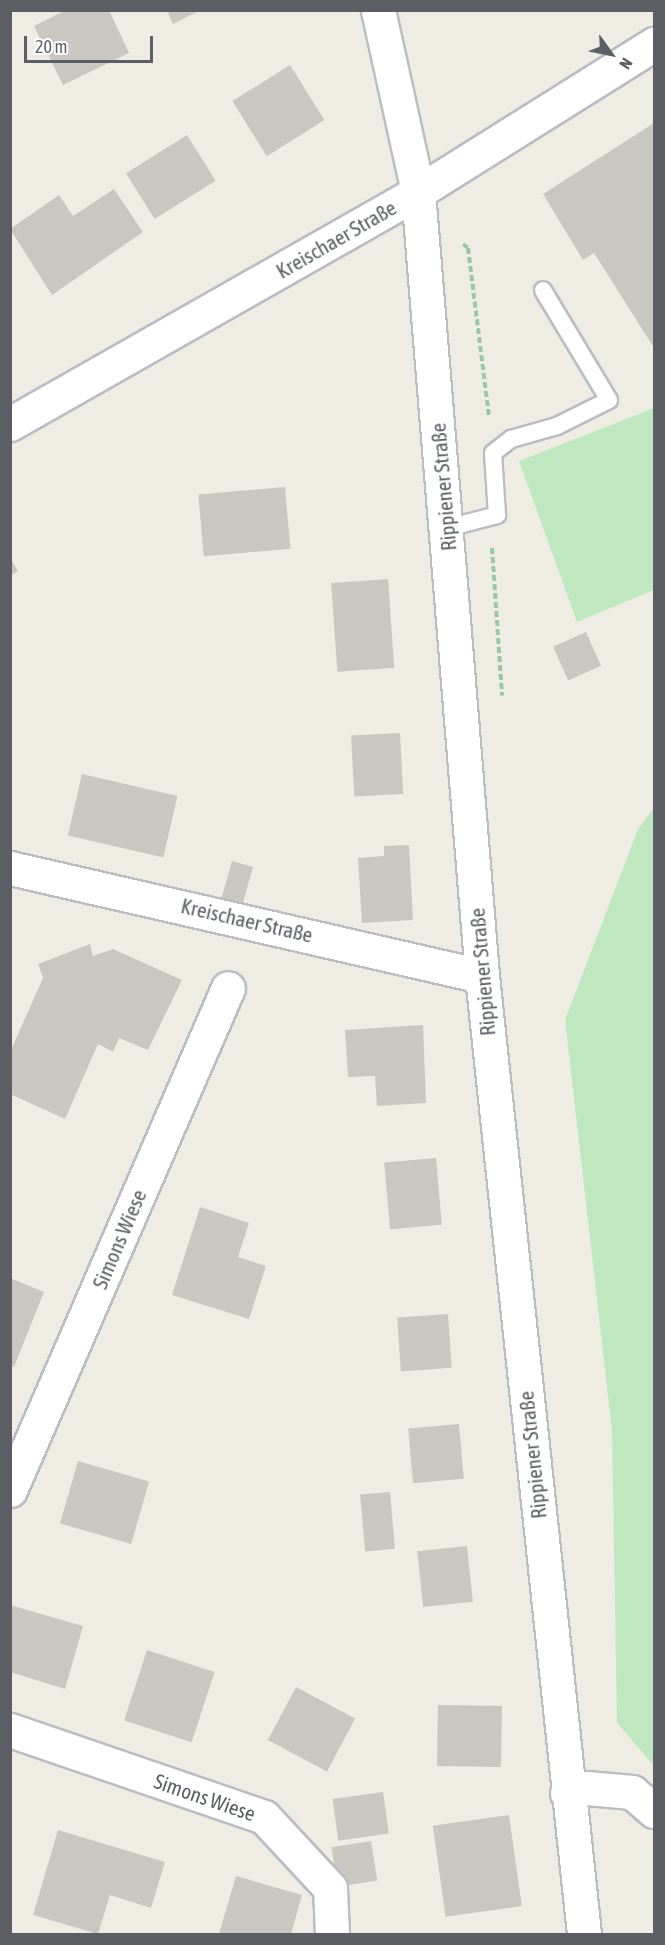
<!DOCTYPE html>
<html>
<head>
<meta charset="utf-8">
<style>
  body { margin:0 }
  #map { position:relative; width:665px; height:1945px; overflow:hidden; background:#efede3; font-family:"Asap Condensed",sans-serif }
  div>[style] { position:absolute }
  .green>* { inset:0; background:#bfe8c1 }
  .building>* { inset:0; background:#cac7c0; transform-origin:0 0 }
  .path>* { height:4px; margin-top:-2px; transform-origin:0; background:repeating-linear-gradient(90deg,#97c9a8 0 6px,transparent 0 9px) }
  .roads { filter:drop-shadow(2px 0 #bbbdc3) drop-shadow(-2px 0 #bbbdc3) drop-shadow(0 2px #bbbdc3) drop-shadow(0 -2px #bbbdc3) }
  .lane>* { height:16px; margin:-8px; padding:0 8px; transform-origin:8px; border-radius:8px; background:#fff }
  .street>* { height:33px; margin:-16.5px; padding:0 16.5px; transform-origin:16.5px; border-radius:16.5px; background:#fff }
  .secondary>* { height:33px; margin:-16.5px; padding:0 16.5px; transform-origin:16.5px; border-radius:16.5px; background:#fff }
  span { translate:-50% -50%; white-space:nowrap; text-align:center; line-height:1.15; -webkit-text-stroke:5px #fff; paint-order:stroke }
  .street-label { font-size:21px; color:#5b5f65 }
  .frame { position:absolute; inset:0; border:12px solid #5b5f65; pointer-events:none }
  .north { position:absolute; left:581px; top:24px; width:60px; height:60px; -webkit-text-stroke:4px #fff; paint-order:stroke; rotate:123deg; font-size:16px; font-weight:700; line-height:24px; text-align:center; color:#5b5f65 }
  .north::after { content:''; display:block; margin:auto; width:21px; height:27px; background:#5b5f65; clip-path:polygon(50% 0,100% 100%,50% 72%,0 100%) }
  .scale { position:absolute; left:24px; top:36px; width:129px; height:27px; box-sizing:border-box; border:3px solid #5b5f65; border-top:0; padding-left:8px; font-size:18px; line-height:21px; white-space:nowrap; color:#5b5f65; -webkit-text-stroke:4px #fff; paint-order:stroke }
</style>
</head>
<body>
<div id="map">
  <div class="green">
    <div style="clip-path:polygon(654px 408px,654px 590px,577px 622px,519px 461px)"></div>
    <div style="clip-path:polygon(654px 808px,654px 1766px,617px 1723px,612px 1431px,565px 1020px,638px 829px)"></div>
  </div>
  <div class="building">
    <div style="clip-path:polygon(66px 10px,109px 10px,129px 53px,63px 85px,34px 26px)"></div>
    <div style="clip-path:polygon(167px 10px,201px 10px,173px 24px)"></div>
    <div style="left:290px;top:65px;width:65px;height:68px;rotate:58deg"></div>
    <div style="clip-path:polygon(654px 123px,654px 348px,594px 253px,583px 260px,543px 194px)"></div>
    <div style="left:187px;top:135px;width:54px;height:72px;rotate:58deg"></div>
    <div style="clip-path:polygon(114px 189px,143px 232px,52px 295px,10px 229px,59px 195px,73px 216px)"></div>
    <div style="left:285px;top:487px;width:62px;height:87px;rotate:85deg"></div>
    <div style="clip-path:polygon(10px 558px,18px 571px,10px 576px)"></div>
    <div style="left:388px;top:579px;width:89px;height:57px;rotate:86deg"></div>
    <div style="left:586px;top:632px;width:37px;height:36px;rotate:66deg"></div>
    <div style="left:400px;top:733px;width:61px;height:49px;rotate:87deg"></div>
    <div style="left:82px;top:774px;width:98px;height:63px;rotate:13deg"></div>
    <div style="clip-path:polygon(409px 845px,413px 920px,362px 923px,358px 858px,384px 856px,384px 846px)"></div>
    <div style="left:232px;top:861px;width:22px;height:39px;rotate:16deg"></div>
    <div style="clip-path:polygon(90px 944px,93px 956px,113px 949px,182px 980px,148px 1050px,119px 1038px,113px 1052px,98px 1044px,65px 1119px,10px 1094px,10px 1052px,43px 978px,38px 964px)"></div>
    <div style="clip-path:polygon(423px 1025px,426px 1103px,377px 1106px,375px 1076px,348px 1077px,345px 1030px)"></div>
    <div style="left:436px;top:1158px;width:67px;height:52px;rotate:85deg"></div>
    <div style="clip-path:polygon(200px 1207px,249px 1223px,238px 1257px,266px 1266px,249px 1319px,172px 1295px)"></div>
    <div style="clip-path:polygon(10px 1278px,44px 1292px,14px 1367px,10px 1365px)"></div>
    <div style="left:448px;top:1314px;width:54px;height:51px;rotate:86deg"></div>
    <div style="left:459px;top:1424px;width:55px;height:51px;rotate:85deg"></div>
    <div style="left:78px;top:1461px;width:74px;height:65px;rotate:16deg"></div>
    <div style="left:390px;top:1492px;width:57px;height:30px;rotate:85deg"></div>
    <div style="left:467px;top:1546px;width:56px;height:50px;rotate:84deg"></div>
    <div style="clip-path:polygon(10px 1605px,83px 1626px,65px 1689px,10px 1672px)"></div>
    <div style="left:147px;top:1650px;width:71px;height:74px;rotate:18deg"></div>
    <div style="left:296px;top:1687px;width:67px;height:60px;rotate:28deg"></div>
    <div style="left:438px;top:1705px;width:64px;height:61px;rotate:1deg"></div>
    <div style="left:383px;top:1792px;width:42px;height:51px;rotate:82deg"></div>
    <div style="left:509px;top:1815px;width:92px;height:77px;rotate:82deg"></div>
    <div style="clip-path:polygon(58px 1830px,165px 1862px,151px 1908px,110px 1895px,98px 1934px,33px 1915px)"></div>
    <div style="left:371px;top:1841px;width:40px;height:40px;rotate:81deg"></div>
    <div style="clip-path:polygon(236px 1876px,302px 1895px,291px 1934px,219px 1934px)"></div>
  </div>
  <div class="path">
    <div style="left:463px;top:244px;width:6px;rotate:39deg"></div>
    <div style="left:468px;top:248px;width:169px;rotate:82.9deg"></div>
    <div style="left:492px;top:548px;width:148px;rotate:86.1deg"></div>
  </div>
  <div class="roads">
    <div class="lane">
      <div style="left:447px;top:528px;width:52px;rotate:-14.6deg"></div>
      <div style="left:497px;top:515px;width:62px;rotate:-93.7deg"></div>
      <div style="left:493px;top:453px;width:23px;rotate:-38deg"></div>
      <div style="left:511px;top:439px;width:48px;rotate:-15.8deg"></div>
      <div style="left:557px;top:426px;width:58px;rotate:-26.6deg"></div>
      <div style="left:609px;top:400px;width:128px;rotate:-121deg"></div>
    </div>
    <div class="street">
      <div style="left:378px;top:10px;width:186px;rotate:77.6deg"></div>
      <div style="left:10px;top:868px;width:484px;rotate:12.9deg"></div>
      <div style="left:10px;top:1490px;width:547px;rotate:-66.53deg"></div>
      <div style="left:10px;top:1730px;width:268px;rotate:18.9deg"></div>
      <div style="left:264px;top:1817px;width:97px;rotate:47.1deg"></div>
      <div style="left:330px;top:1888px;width:46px;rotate:87.5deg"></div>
      <div style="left:567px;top:1793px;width:21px;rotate:-14deg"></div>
      <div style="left:587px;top:1788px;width:45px;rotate:5.1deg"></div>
      <div style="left:632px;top:1792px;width:29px;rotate:41deg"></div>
    </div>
    <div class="secondary">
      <div style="left:418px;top:192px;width:787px;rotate:85.33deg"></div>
      <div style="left:482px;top:976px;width:963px;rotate:83.92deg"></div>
      <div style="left:10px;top:424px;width:469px;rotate:-29.6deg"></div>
      <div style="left:418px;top:192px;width:279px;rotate:-32.1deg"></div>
    </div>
  </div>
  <div class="street-label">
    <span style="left:336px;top:239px;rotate:-30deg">Kreischaer Straße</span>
    <span style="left:443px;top:487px;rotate:-95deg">Rippiener Straße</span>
    <span style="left:247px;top:920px;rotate:13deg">Kreischaer Straße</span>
    <span style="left:482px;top:972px;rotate:-95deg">Rippiener Straße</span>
    <span style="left:119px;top:1239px;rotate:-67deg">Simons Wiese</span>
    <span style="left:532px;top:1455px;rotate:-96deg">Rippiener Straße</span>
    <span style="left:205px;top:1797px;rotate:19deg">Simons Wiese</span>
  </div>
  <div class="frame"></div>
  <div class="north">N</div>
  <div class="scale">20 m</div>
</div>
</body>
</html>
